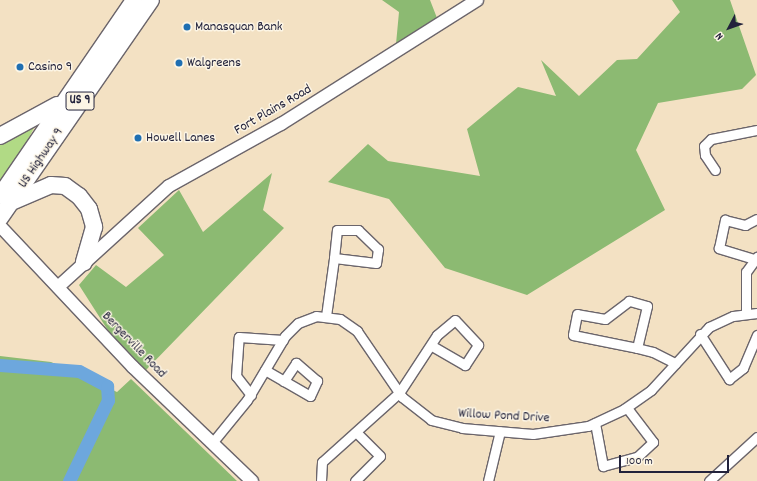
<!DOCTYPE html>
<html>
<head>
<meta charset="utf-8">
<style>
  body { margin:0 }
  #map { position:relative; width:757px; height:481px; overflow:hidden; background:#f3e1c3; font-family:Dekko,sans-serif }
  div>[style] { position:absolute }
  .green>* { inset:0; background:#b1da85 }
  .forest>* { inset:0; background:#8cba72 }
  .river>* { height:13px; margin:-6.5px; padding:0 6.5px; transform-origin:6.5px; border-radius:6.5px; background:#6da7dd }
  .roads { filter:drop-shadow(1px 0 #6b656b) drop-shadow(-1px 0 #6b656b) drop-shadow(0 1px #6b656b) drop-shadow(0 -1px #6b656b) }
  .street>* { height:9px; margin:-4.5px; padding:0 4.5px; transform-origin:4.5px; border-radius:4.5px; background:#fff }
  .secondary>* { height:12px; margin:-6px; padding:0 6px; transform-origin:6px; border-radius:6px; background:#fff }
  .highway>* { height:16px; margin:-8px; padding:0 8px; transform-origin:8px; border-radius:8px; background:#fff }
  .dots>* { width:11px; height:11px; translate:-50% -50%; box-sizing:border-box; border:2px solid #fcf5e5; border-radius:50% }
  span { translate:-50% -50%; white-space:nowrap; text-align:center; line-height:1.15; -webkit-text-stroke:3px #fcf5e5; paint-order:stroke }
  .shield-label span { padding:1px 3px; background:#fcf5e5; border:1px solid; border-radius:3px; -webkit-text-stroke-width:0 }
  .shield-label { font-size:13px; color:#22223b; font-weight:700 }
  .poi-label { font-size:14px; color:#22223b }
  .left { translate:0 -50%; text-align:left }
  .street-label { font-size:14px; color:#22223b }
  .north { position:absolute; left:709px; top:8px; width:40px; height:40px; -webkit-text-stroke:3px #fcf5e5; paint-order:stroke; rotate:229deg; font-size:11px; font-weight:700; line-height:16px; text-align:center; color:#22223b }
  .north::after { content:''; display:block; margin:auto; width:14px; height:18px; background:#22223b; clip-path:polygon(50% 0,100% 100%,50% 72%,0 100%) }
  .scale { position:absolute; left:619px; top:455px; width:110px; height:18px; box-sizing:border-box; border:2px solid #22223b; border-top:0; padding-left:5px; font-size:12px; line-height:14px; white-space:nowrap; color:#22223b; -webkit-text-stroke:3px #fcf5e5; paint-order:stroke }
</style>
</head>
<body>
<div id="map">
  <div class="green">
    <div style="clip-path:polygon(35px 126px,24px 147px,0 182px,0 141px)"></div>
  </div>
  <div class="forest">
    <div style="clip-path:polygon(382px 0,430px 0,437px 18px,396px 44px,399px 12px)"></div>
    <div style="clip-path:polygon(672px 0,730px 0,756px 75px,742px 89px,658px 103px,636px 150px,665px 210px,527px 295px,445px 268px,389px 199px,328px 182px,368px 144px,388px 161px,480px 176px,467px 129px,518px 87px,556px 96px,541px 60px,579px 96px,617px 60px,637px 59px,680px 12px)"></div>
    <div style="clip-path:polygon(272px 173px,263px 210px,284px 228px,146px 370px,109px 332px,79px 285px,96px 265px,126px 287px,164px 255px,138px 228px,179px 190px,203px 232px)"></div>
    <div style="clip-path:polygon(0 356px,51px 362px,117px 392px,131px 379px,237px 481px,0 481px)"></div>
  </div>
  <div class="river">
    <div style="left:0;top:365px;width:79px;rotate:4.3deg"></div>
    <div style="left:79px;top:371px;width:32px;rotate:28deg"></div>
    <div style="left:107px;top:386px;width:14px;rotate:86deg"></div>
    <div style="left:108px;top:400px;width:90px;rotate:115.7deg"></div>
  </div>
  <div class="roads">
    <div class="street">
      <div style="left:715px;top:170px;width:18px;rotate:-124deg"></div>
      <div style="left:705px;top:155px;width:9px;rotate:-96deg"></div>
      <div style="left:704px;top:146px;width:10px;rotate:-45deg"></div>
      <div style="left:711px;top:139px;width:47px;rotate:-11.1deg"></div>
      <div style="left:754px;top:259px;width:37px;rotate:-163deg"></div>
      <div style="left:719px;top:248px;width:29px;rotate:-78deg"></div>
      <div style="left:725px;top:220px;width:21px;rotate:14deg"></div>
      <div style="left:745px;top:225px;width:13px;rotate:-27deg"></div>
      <div style="left:746px;top:313px;width:41px;rotate:-90deg"></div>
      <div style="left:746px;top:272px;width:19px;rotate:-54deg"></div>
      <div style="left:326px;top:316px;width:59px;rotate:-82.1deg"></div>
      <div style="left:334px;top:258px;width:28px;rotate:-84deg"></div>
      <div style="left:337px;top:230px;width:21px"></div>
      <div style="left:358px;top:230px;width:28px;rotate:44deg"></div>
      <div style="left:378px;top:249px;width:14px;rotate:98deg"></div>
      <div style="left:376px;top:263px;width:42px;rotate:-173.2deg"></div>
      <div style="left:700px;top:334px;width:54px;rotate:57.2deg"></div>
      <div style="left:729px;top:379px;width:18px;rotate:-38deg"></div>
      <div style="left:743px;top:368px;width:36px;rotate:-67deg"></div>
      <div style="left:637px;top:348px;width:43px;rotate:-76.6deg"></div>
      <div style="left:647px;top:306px;width:19px;rotate:-164deg"></div>
      <div style="left:629px;top:301px;width:30px;rotate:143deg"></div>
      <div style="left:605px;top:319px;width:28px;rotate:-170deg"></div>
      <div style="left:577px;top:314px;width:21px;rotate:101deg"></div>
      <div style="left:573px;top:335px;width:65px;rotate:11.5deg"></div>
      <div style="left:637px;top:348px;width:16px;rotate:14deg"></div>
      <div style="left:653px;top:352px;width:25px;rotate:27deg"></div>
      <div style="left:265px;top:370px;width:52px;rotate:30deg"></div>
      <div style="left:310px;top:396px;width:17px;rotate:-65deg"></div>
      <div style="left:317px;top:381px;width:28px;rotate:-139deg"></div>
      <div style="left:296px;top:363px;width:22px;rotate:124deg"></div>
      <div style="left:251px;top:395px;width:24px;rotate:-128deg"></div>
      <div style="left:236px;top:376px;width:39px;rotate:-86deg"></div>
      <div style="left:239px;top:337px;width:44px;rotate:3.9deg"></div>
      <div style="left:595px;top:423px;width:44px;rotate:79.5deg"></div>
      <div style="left:603px;top:466px;width:35px;rotate:-15deg"></div>
      <div style="left:637px;top:457px;width:22px;rotate:-43deg"></div>
      <div style="left:653px;top:442px;width:43px;rotate:-127.4deg"></div>
      <div style="left:212px;top:443px;width:55px;rotate:-50.9deg"></div>
      <div style="left:247px;top:400px;width:74px;rotate:-59.3deg"></div>
      <div style="left:285px;top:336px;width:18px;rotate:-45deg"></div>
      <div style="left:298px;top:323px;width:19px;rotate:-21deg"></div>
      <div style="left:316px;top:316px;width:24px;rotate:7deg"></div>
      <div style="left:340px;top:319px;width:21px;rotate:35deg"></div>
      <div style="left:357px;top:331px;width:80px;rotate:55.7deg"></div>
      <div style="left:402px;top:397px;width:37px;rotate:38deg"></div>
      <div style="left:431px;top:420px;width:32px;rotate:14deg"></div>
      <div style="left:462px;top:428px;width:71px;rotate:4.8deg"></div>
      <div style="left:533px;top:434px;width:56px;rotate:-8.3deg"></div>
      <div style="left:588px;top:426px;width:40px;rotate:-25deg"></div>
      <div style="left:624px;top:409px;width:33px;rotate:-35deg"></div>
      <div style="left:651px;top:390px;width:86px;rotate:-47.4deg"></div>
      <div style="left:709px;top:327px;width:26px;rotate:-25deg"></div>
      <div style="left:733px;top:316px;width:24px;rotate:-7deg"></div>
      <div style="left:321px;top:481px;width:19px;rotate:-87deg"></div>
      <div style="left:322px;top:462px;width:103px;rotate:-41.9deg"></div>
      <div style="left:399px;top:393px;width:69px;rotate:-56.8deg"></div>
      <div style="left:437px;top:335px;width:23px;rotate:-40deg"></div>
      <div style="left:455px;top:320px;width:34px;rotate:47deg"></div>
      <div style="left:478px;top:345px;width:24px;rotate:123deg"></div>
      <div style="left:465px;top:365px;width:39px;rotate:-150deg"></div>
      <div style="left:355px;top:481px;width:35px;rotate:-45deg"></div>
      <div style="left:380px;top:456px;width:34px;rotate:-135deg"></div>
      <div style="left:488px;top:481px;width:51px;rotate:-76.5deg"></div>
      <div style="left:709px;top:481px;width:65px;rotate:-42.5deg"></div>
    </div>
    <div class="secondary">
      <div style="left:0;top:226px;width:194px;rotate:46.7deg"></div>
      <div style="left:133px;top:367px;width:165px;rotate:43.8deg"></div>
      <div style="left:58px;top:287px;width:150px;rotate:-42.3deg"></div>
      <div style="left:169px;top:186px;width:128px;rotate:-29deg"></div>
      <div style="left:281px;top:124px;width:232px;rotate:-32.3deg"></div>
    </div>
    <div class="highway">
      <div style="left:0;top:136px;width:65px;rotate:-28.5deg"></div>
      <div style="left:0;top:196px;width:237px;rotate:-55.6deg"></div>
      <div style="left:14px;top:201px;width:40px;rotate:-23.4deg"></div>
      <div style="left:51px;top:185px;width:14px;rotate:4deg"></div>
      <div style="left:65px;top:186px;width:17px;rotate:36deg"></div>
      <div style="left:79px;top:196px;width:16px;rotate:52deg"></div>
      <div style="left:89px;top:209px;width:19px;rotate:74deg"></div>
      <div style="left:94px;top:227px;width:37px;rotate:106deg"></div>
      <div style="left:0;top:218px;width:265px;rotate:-55.3deg"></div>
    </div>
  </div>
  <div class="dots">
    <div style="left:187px;top:27px;background:#1f6fb2"></div>
    <div style="left:179px;top:63px;background:#1f6fb2"></div>
    <div style="left:20px;top:67px;background:#1f6fb2"></div>
    <div style="left:138px;top:138px;background:#1f6fb2"></div>
  </div>
  <div class="shield-label">
    <span style="left:80px;top:101px">US 9</span>
  </div>
  <div class="poi-label">
    <span class="left" style="left:195px;top:27px">Manasquan Bank</span>
    <span class="left" style="left:187px;top:63px">Walgreens</span>
    <span class="left" style="left:28px;top:67px">Casino 9</span>
    <span class="left" style="left:146px;top:138px">Howell Lanes</span>
  </div>
  <div class="street-label">
    <span style="left:273px;top:110px;rotate:-30deg">Fort Plains Road</span>
    <span style="left:41px;top:158px;rotate:-56deg">US Highway 9</span>
    <span style="left:134px;top:345px;rotate:46deg">Bergerville Road</span>
    <span style="left:504px;top:416px;rotate:3deg">Willow Pond Drive</span>
  </div>
  <div class="north">N</div>
  <div class="scale">100 m</div>
</div>
</body>
</html>
